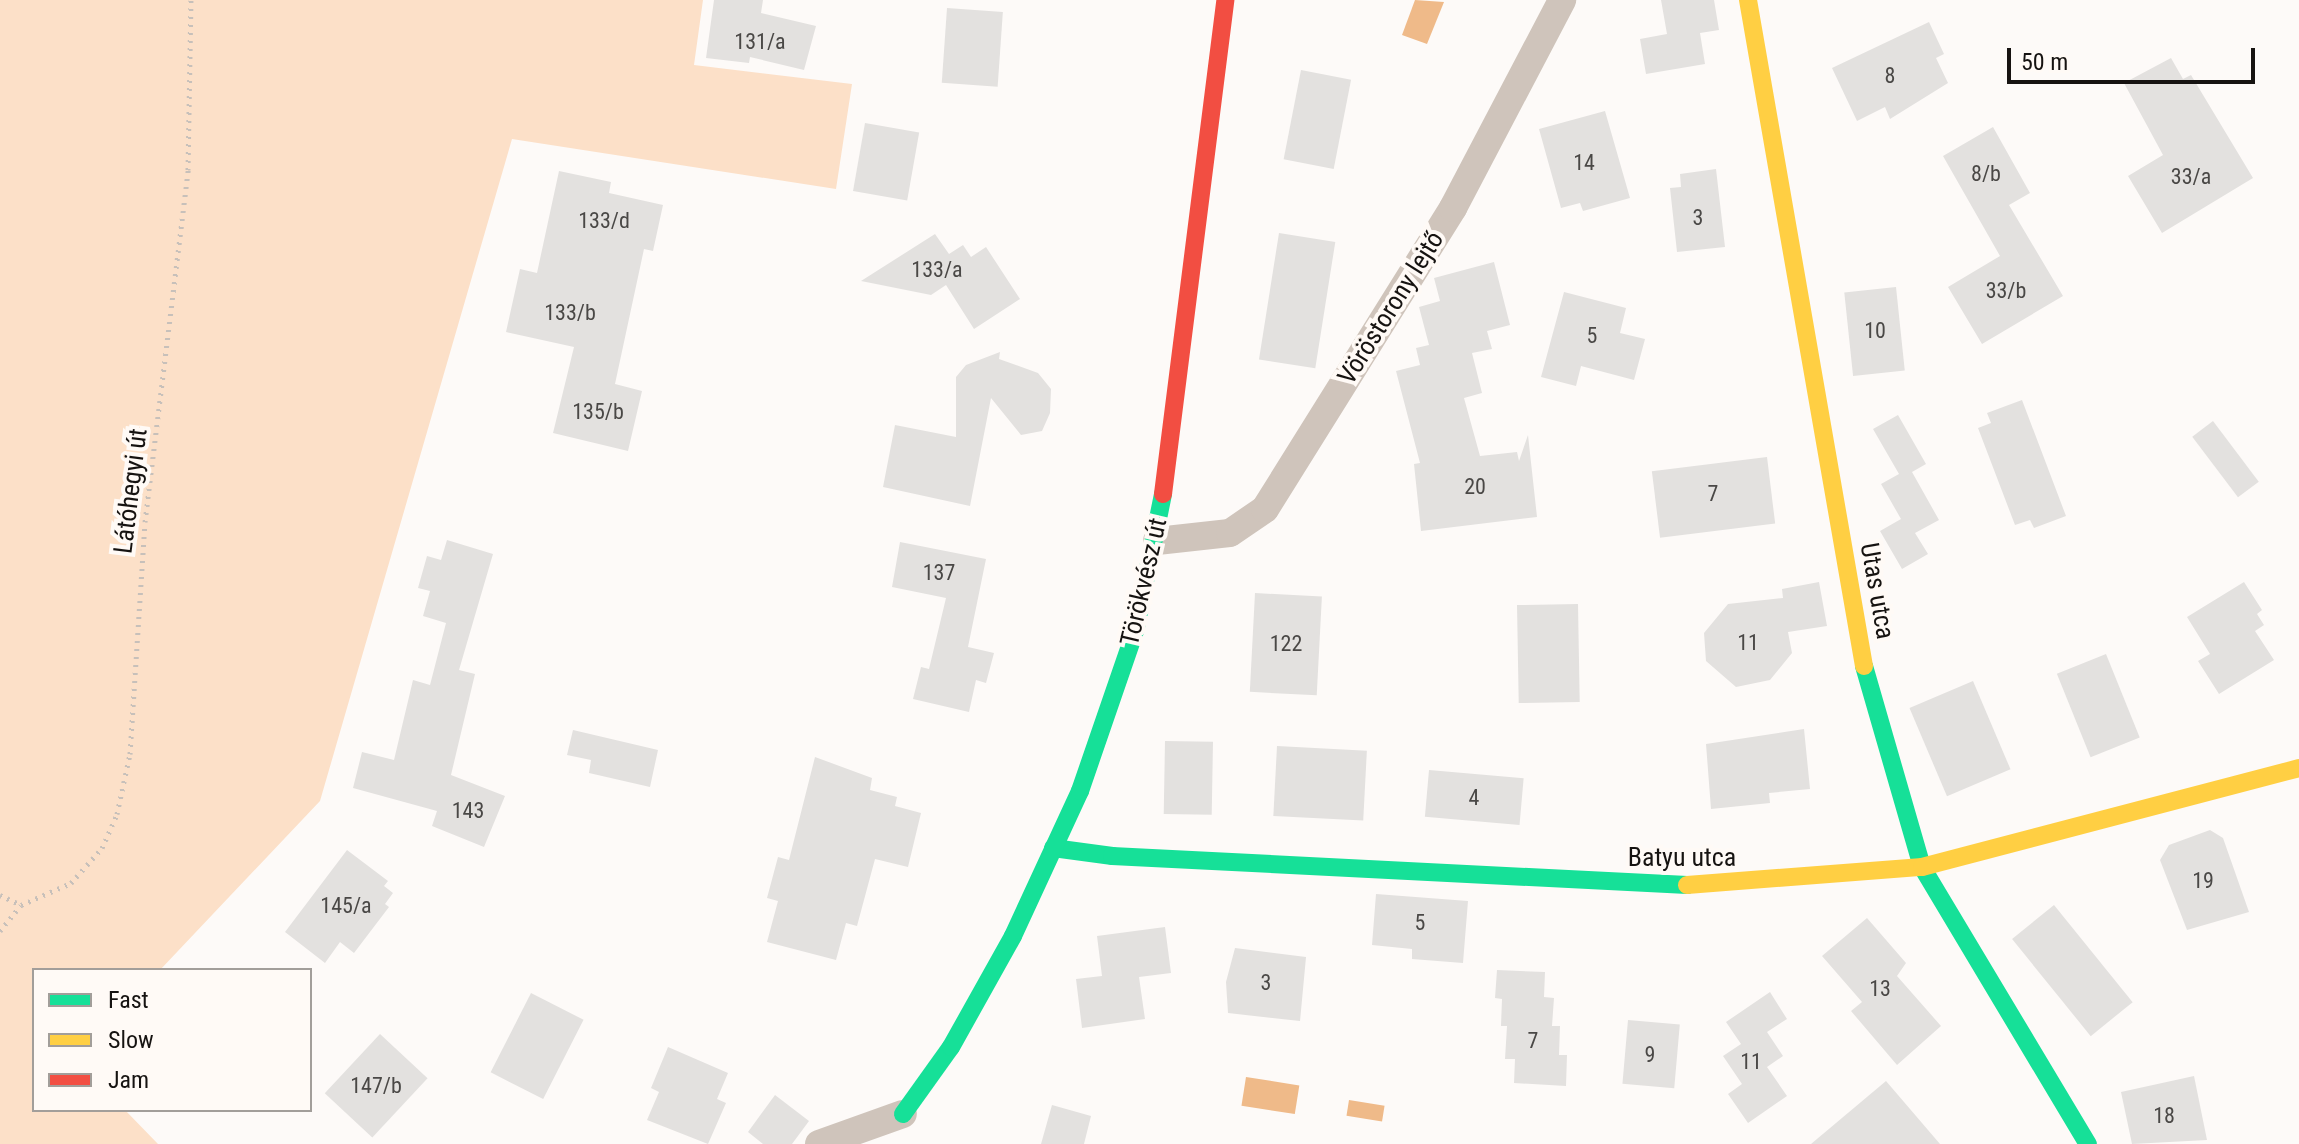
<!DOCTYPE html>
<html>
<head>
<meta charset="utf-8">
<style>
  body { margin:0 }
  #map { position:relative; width:2299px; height:1144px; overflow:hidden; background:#fdfaf8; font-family:"Roboto Condensed",sans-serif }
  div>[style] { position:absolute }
  .green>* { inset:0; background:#fce0c8 }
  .water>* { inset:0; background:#efba89; transform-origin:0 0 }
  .building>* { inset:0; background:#e3e1df; transform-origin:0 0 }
  .path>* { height:5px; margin-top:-2.5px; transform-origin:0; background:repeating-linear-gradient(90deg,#c7c0ba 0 2px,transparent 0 8px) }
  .street>* { height:28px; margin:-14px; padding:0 14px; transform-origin:14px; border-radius:14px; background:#cfc4bb }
  .fast>* { height:18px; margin:-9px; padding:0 9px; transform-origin:9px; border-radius:9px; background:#16e098 }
  .slow>* { height:18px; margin:-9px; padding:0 9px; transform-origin:9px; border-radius:9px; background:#ffcf43 }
  .jam>* { height:18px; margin:-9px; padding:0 9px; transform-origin:9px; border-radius:9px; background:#f24e42 }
  span { translate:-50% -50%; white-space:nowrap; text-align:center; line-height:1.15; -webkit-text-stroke:8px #fffaf6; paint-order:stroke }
  .number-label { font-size:22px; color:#4a4846 }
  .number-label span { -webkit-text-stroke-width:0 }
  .street-label { font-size:26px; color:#161311 }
  .legend { position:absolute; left:32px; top:968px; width:280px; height:144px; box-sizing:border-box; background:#fffaf6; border:2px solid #a29e9a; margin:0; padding:10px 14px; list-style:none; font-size:24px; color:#161311 }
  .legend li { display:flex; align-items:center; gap:16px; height:40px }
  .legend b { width:40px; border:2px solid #a29e9a }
  .scale { position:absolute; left:2007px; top:48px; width:248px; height:36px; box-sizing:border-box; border:4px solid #161311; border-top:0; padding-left:10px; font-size:24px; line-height:28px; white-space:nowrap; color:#161311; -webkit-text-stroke:6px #fffaf6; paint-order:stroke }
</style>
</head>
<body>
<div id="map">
  <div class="green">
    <div style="clip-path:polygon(0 0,703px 0,694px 65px,852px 84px,836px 189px,512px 139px,320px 801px,160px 970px,34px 970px,34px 1110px,125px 1110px,158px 1144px,0 1144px)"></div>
  </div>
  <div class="water">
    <div style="clip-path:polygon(1415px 0,1444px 2px,1427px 44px,1402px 35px)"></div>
    <div style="left:1246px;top:1077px;width:54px;height:29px;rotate:9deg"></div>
    <div style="left:1349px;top:1100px;width:36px;height:16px;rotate:9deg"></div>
  </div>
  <div class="building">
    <div style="clip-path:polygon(714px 0,763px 0,761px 13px,816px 26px,804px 70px,750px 57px,749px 63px,706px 58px)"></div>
    <div style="clip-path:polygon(1661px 0,1714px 0,1719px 30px,1700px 33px,1705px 64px,1646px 74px,1640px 39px,1667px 34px)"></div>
    <div style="left:947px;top:8px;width:56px;height:75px;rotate:4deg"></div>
    <div style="clip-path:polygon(1929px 22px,1944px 54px,1936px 58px,1948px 83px,1890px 119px,1885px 107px,1857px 121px,1832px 68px)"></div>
    <div style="clip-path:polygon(2171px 58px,2183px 79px,2191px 75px,2253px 178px,2162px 233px,2128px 176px,2163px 155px,2124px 83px)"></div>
    <div style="left:1301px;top:70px;width:51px;height:91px;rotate:11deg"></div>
    <div style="clip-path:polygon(1605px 111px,1630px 198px,1583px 211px,1580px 203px,1561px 208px,1539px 129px)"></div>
    <div style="left:865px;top:123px;width:55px;height:69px;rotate:10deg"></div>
    <div style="clip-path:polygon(1993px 127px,2030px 193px,2009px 205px,2063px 296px,1982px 344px,1948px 287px,2000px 256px,1943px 156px)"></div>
    <div style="clip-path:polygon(1716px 169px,1725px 247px,1677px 252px,1670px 188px,1681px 187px,1680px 174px)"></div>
    <div style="clip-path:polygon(559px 171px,611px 182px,609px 193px,663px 205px,653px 251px,644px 249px,615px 384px,642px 391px,628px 451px,553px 433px,574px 347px,506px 332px,520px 269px,537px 273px)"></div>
    <div style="left:1279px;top:233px;width:57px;height:128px;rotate:9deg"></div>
    <div style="clip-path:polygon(935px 234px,949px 254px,963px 245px,971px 257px,986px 247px,1020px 299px,974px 329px,946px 285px,931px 295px,861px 281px)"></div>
    <div style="clip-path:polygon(1494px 262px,1510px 325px,1487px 331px,1492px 349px,1472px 353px,1482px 393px,1464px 398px,1480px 456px,1517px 452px,1519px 461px,1528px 435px,1537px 517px,1421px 531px,1414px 464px,1420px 463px,1396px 371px,1420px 365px,1416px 348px,1429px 345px,1419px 307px,1440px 301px,1434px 278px)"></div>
    <div style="left:1896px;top:287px;width:84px;height:52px;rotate:84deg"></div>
    <div style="clip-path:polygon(1564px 292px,1626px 308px,1620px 333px,1645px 339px,1634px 380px,1581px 366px,1576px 386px,1541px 377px)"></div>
    <div style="clip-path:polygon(1000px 352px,999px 359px,1038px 373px,1051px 389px,1050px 413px,1042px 431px,1021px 435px,991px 398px,970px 506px,883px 487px,895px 425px,956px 437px,956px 377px,966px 365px)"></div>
    <div style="clip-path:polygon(2022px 400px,2066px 516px,2034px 528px,2030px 520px,2015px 525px,1978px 428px,1991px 423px,1987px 413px)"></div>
    <div style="clip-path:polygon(1898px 415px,1926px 464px,1912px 472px,1939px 520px,1915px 533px,1928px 554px,1902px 569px,1880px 531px,1901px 519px,1881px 484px,1899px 474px,1873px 429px)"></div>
    <div style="left:2213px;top:421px;width:76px;height:26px;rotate:53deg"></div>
    <div style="left:1767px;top:457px;width:67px;height:116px;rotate:83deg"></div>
    <div style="clip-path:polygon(447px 540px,493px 554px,459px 670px,475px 674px,451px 775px,505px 796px,484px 847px,432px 826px,437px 811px,353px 788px,362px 752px,394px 760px,413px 680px,430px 685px,446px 623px,423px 616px,430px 591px,418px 588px,427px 556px,441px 560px)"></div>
    <div style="clip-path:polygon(900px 542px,986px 559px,968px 647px,994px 653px,986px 683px,976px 680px,969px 712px,913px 699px,921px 667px,929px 669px,946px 598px,892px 587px)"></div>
    <div style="clip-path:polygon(1819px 582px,1827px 626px,1788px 632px,1792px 653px,1770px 680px,1736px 687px,1706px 661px,1704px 633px,1728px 604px,1783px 598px,1782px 589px)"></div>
    <div style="clip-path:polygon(2244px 582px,2262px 610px,2257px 614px,2264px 625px,2255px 631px,2274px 660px,2219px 694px,2198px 661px,2210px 654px,2187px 617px)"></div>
    <div style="left:1255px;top:593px;width:67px;height:99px;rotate:3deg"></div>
    <div style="left:1578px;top:604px;width:98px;height:61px;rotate:89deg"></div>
    <div style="left:2106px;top:654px;width:90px;height:53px;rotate:68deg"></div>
    <div style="left:1973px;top:681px;width:96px;height:69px;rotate:67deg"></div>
    <div style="clip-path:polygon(1804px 729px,1810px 789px,1769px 793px,1770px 803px,1711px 809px,1706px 744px)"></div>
    <div style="clip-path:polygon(573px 730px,658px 750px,650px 787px,589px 773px,591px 760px,567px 755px)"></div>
    <div style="left:1165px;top:741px;width:48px;height:73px;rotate:1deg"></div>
    <div style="left:1277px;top:746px;width:90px;height:70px;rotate:3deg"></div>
    <div style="clip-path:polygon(815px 757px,872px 778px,870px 790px,897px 797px,895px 806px,921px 813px,908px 867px,875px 859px,857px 926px,846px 923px,836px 960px,767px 942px,778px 901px,767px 898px,778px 857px,789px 860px)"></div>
    <div style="left:1429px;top:770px;width:95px;height:47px;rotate:5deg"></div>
    <div style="clip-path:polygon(2210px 830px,2223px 838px,2249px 912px,2187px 930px,2160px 860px,2169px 845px)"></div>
    <div style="clip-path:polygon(347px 850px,388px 881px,384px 886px,393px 893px,385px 904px,389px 907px,354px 953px,340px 942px,325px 963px,285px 932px)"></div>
    <div style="clip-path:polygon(1376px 894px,1468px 901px,1463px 963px,1412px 959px,1412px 949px,1372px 945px)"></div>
    <div style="left:2054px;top:905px;width:125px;height:54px;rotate:51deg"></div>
    <div style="clip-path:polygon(1867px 918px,1906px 963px,1897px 976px,1941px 1026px,1897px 1065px,1851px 1011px,1862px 1002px,1822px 956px)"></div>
    <div style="clip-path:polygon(1165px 927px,1171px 973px,1139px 977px,1145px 1019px,1082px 1028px,1076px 979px,1102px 976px,1097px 936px)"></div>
    <div style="clip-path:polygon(1235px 948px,1306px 957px,1300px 1021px,1228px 1013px,1226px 982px)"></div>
    <div style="clip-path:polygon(1497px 970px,1545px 972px,1544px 997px,1554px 998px,1552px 1026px,1560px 1026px,1559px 1055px,1567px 1055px,1566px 1086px,1514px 1083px,1515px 1059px,1505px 1059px,1507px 1026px,1501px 1026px,1502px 999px,1495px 998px)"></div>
    <div style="clip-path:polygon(1770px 992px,1787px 1019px,1767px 1032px,1783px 1056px,1767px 1067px,1787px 1096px,1748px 1123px,1728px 1094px,1742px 1084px,1723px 1056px,1741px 1044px,1726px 1022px)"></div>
    <div style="left:531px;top:993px;width:59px;height:89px;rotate:27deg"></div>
    <div style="left:1628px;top:1020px;width:52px;height:64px;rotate:5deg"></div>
    <div style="left:380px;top:1034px;width:65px;height:81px;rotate:43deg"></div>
    <div style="clip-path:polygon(668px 1047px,728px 1073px,717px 1099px,726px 1103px,708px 1144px,647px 1120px,659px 1092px,651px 1088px)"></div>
    <div style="clip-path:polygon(2194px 1076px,2207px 1140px,2132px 1144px,2121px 1092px)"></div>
    <div style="clip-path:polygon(1886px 1081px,1940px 1144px,1811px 1144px)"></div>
    <div style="clip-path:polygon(775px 1095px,809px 1121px,792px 1144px,763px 1144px,748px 1132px)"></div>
    <div style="clip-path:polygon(1052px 1105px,1091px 1116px,1084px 1144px,1041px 1144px)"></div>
  </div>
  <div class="path">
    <div style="left:0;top:895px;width:23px;rotate:25deg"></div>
    <div style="left:0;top:931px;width:33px;rotate:-51deg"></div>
    <div style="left:21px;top:905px;width:55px;rotate:-23.7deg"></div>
    <div style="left:71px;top:883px;width:47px;rotate:-48.5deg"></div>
    <div style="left:102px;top:848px;width:37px;rotate:-66deg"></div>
    <div style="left:117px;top:814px;width:61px;rotate:-77.8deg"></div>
    <div style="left:130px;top:754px;width:232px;rotate:-86.3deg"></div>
    <div style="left:145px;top:522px;width:355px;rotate:-83deg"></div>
    <div style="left:188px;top:170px;width:170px;rotate:-89deg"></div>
  </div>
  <div class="street">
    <div style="left:1157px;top:541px;width:73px;rotate:-6.3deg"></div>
    <div style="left:1230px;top:533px;width:42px;rotate:-34.4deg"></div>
    <div style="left:1265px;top:509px;width:355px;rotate:-58deg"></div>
    <div style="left:1453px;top:208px;width:235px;rotate:-62.3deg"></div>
    <div style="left:819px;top:1144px;width:89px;rotate:-19.7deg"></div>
  </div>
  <div class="fast">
    <div style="left:1864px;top:666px;width:209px;rotate:73.9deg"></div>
    <div style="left:1922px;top:867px;width:323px;rotate:59.1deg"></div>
    <div style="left:1053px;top:848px;width:60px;rotate:7.7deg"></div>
    <div style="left:1112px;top:856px;width:576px;rotate:2.89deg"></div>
    <div style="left:903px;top:1114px;width:82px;rotate:-54.4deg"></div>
    <div style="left:951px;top:1047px;width:127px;rotate:-60.8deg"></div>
    <div style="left:1013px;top:936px;width:160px;rotate:-65.2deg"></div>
    <div style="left:1080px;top:791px;width:172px;rotate:-71deg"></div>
    <div style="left:1136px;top:628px;width:137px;rotate:-78.6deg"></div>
  </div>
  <div class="slow">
    <div style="left:1748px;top:0;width:676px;rotate:80.12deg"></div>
    <div style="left:1687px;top:885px;width:236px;rotate:-4.4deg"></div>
    <div style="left:1922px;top:867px;width:390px;rotate:-14.7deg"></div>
  </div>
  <div class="jam">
    <div style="left:1163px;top:494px;width:498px;rotate:-82.8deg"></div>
  </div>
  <div class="number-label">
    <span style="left:760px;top:42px">131/a</span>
    <span style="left:1890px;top:76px">8</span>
    <span style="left:1584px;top:163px">14</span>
    <span style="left:1986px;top:174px">8/b</span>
    <span style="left:2191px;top:177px">33/a</span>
    <span style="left:1698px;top:218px">3</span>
    <span style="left:604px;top:221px">133/d</span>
    <span style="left:937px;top:270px">133/a</span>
    <span style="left:2006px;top:291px">33/b</span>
    <span style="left:570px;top:313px">133/b</span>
    <span style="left:1875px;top:331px">10</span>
    <span style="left:1592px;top:336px">5</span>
    <span style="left:598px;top:412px">135/b</span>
    <span style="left:1475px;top:487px">20</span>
    <span style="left:1713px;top:494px">7</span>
    <span style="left:939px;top:573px">137</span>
    <span style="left:1748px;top:643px">11</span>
    <span style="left:1286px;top:644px">122</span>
    <span style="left:1474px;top:798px">4</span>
    <span style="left:468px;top:811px">143</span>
    <span style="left:2203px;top:881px">19</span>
    <span style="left:346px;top:906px">145/a</span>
    <span style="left:1420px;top:923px">5</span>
    <span style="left:1266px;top:983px">3</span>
    <span style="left:1880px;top:989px">13</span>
    <span style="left:1533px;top:1041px">7</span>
    <span style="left:1650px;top:1055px">9</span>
    <span style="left:1751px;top:1062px">11</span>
    <span style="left:376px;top:1086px">147/b</span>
    <span style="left:2164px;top:1116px">18</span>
  </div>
  <div class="street-label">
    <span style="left:1391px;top:308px;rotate:-58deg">Vöröstorony lejtő</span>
    <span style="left:131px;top:491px;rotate:-83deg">Látóhegyi út</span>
    <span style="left:1144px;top:582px;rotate:-77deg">Törökvész út</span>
    <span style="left:1877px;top:591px;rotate:80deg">Utas utca</span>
    <span style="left:1682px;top:858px">Batyu utca</span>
  </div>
  <ul class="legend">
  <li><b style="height:10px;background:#16e098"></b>Fast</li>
  <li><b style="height:10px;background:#ffcf43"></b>Slow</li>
  <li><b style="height:10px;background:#f24e42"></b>Jam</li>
  </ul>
  <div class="scale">50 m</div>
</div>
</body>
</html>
